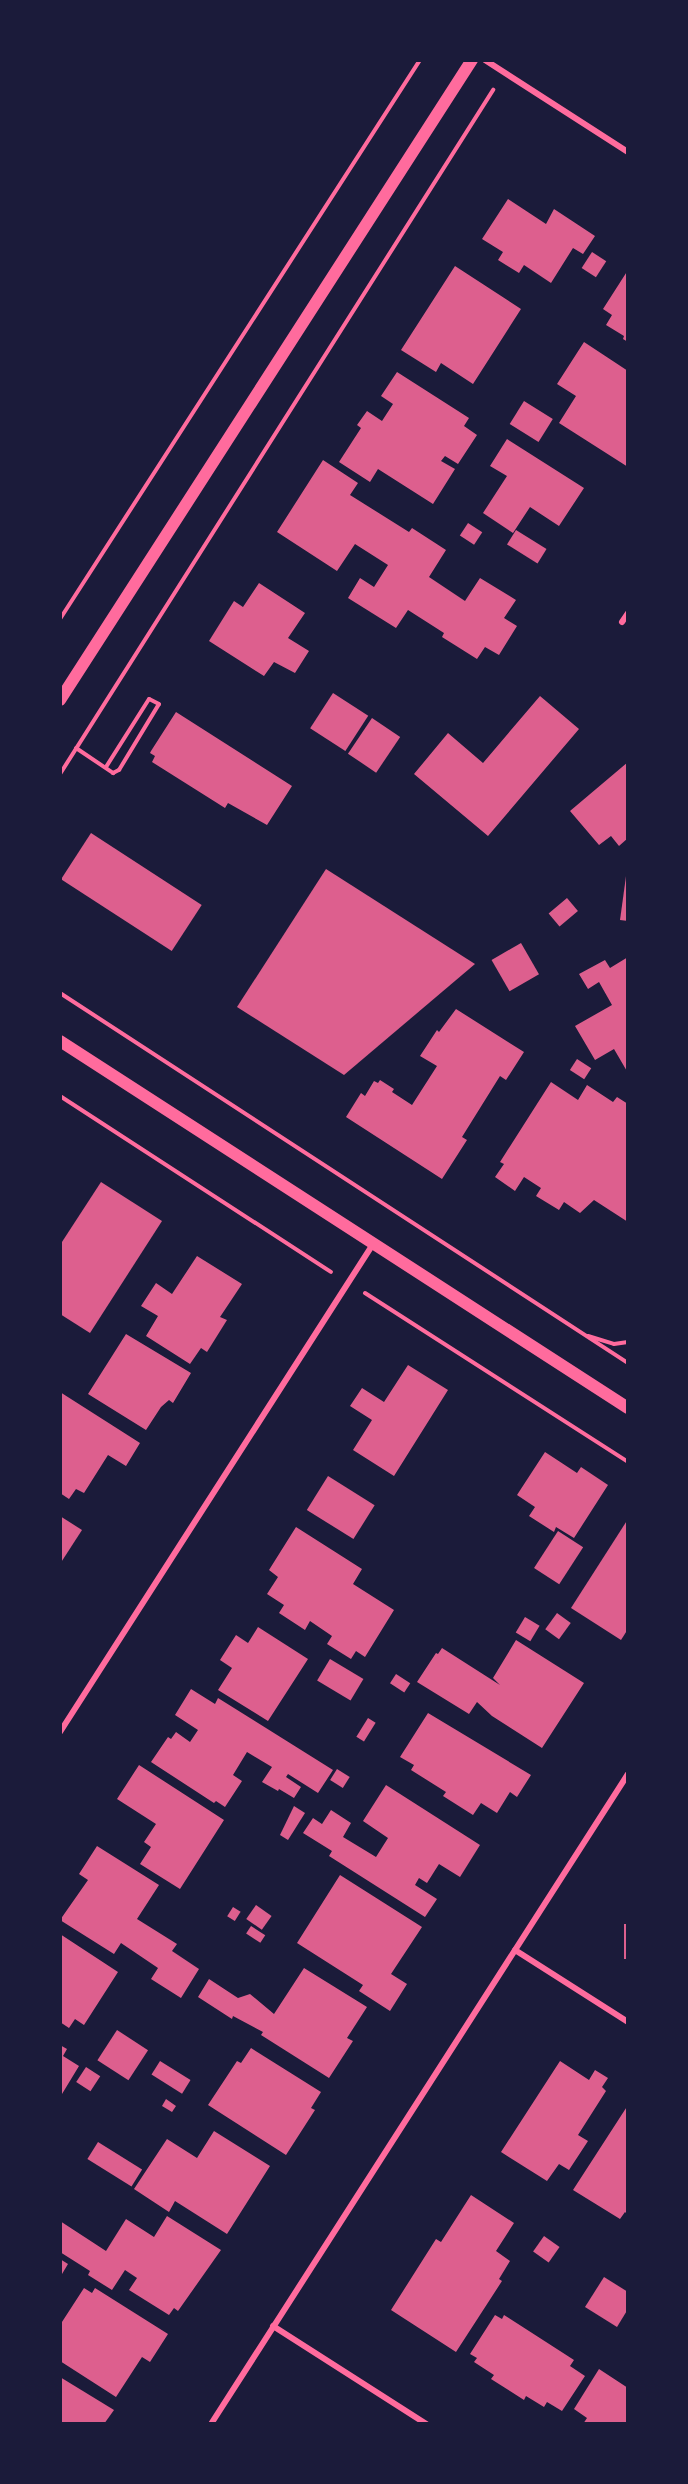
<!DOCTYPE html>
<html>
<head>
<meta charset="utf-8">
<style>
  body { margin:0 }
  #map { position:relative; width:688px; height:2484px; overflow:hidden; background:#1b1b3a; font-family:Karla,sans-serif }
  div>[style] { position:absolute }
  .building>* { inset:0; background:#dd5f8e; transform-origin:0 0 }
  .path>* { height:4px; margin:-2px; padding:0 2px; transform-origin:2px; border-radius:2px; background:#ff6b9d }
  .minor>* { height:6px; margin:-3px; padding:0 3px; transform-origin:3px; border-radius:3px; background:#ff6b9d }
  .secondary>* { height:12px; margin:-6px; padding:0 6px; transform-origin:6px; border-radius:6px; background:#ff6b9d }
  span { translate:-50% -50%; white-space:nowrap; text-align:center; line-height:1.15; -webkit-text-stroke:4.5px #1b1b3a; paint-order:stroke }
  .frame { position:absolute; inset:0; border:62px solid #1b1b3a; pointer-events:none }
</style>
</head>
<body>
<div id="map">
  <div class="building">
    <div style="clip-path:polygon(508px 199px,546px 224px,554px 209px,595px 236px,583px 254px,573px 248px,551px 283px,524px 265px,519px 273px,498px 260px,503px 252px,482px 239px)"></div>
    <div style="left:592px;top:252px;width:17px;height:19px;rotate:33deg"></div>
    <div style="clip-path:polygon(455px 266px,521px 309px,473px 384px,441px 363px,436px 372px,401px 350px)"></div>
    <div style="clip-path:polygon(628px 270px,628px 342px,623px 339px,624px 336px,606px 325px,612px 315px,603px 309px)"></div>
    <div style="clip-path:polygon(584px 342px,628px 371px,628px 467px,559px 423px,576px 396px,557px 384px)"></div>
    <div style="clip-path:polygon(397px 372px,469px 418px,464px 426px,477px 435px,458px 464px,445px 456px,441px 461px,455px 469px,433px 504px,378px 469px,370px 482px,339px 462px,361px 428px,357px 425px,367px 411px,382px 421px,393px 404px,381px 396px)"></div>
    <div style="left:524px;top:401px;width:34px;height:27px;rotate:32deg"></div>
    <div style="clip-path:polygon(507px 439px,584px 488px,559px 526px,530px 507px,513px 533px,483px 513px,507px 476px,490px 466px)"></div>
    <div style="clip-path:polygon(323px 460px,358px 483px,350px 495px,409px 532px,412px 528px,446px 550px,429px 577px,465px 601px,480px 578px,516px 600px,504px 618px,517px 626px,499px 655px,485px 647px,477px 659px,442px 637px,444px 633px,408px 610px,396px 628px,348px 598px,360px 578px,374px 587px,388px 565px,355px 544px,337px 571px,277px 532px)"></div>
    <div style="left:468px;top:523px;width:17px;height:15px;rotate:33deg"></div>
    <div style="left:516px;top:530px;width:36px;height:17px;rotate:32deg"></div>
    <div style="clip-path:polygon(259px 583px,305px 613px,288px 638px,309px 651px,295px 673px,274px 662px,264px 676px,209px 641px,234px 601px,243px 607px)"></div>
    <div style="left:333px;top:693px;width:42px;height:42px;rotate:33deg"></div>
    <div style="clip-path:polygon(540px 696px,579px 729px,488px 836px,414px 774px,448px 733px,483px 763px)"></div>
    <div style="clip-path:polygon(176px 712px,292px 786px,267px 825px,228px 803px,225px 808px,152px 762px,155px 756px,150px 753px,151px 751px)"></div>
    <div style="left:372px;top:718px;width:34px;height:43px;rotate:34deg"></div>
    <div style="clip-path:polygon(628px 762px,628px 838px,619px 846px,611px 836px,599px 845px,570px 811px)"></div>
    <div style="left:91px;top:833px;width:132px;height:55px;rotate:33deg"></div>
    <div style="clip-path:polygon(326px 869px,475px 964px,344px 1075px,237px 1007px)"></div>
    <div style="clip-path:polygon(627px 869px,628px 869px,628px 921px,620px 920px)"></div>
    <div style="left:567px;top:898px;width:17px;height:24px;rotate:50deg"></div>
    <div style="left:521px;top:943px;width:36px;height:34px;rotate:60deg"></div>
    <div style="clip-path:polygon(628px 957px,628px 1073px,614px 1049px,595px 1060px,575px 1026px,612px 1005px,599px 982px,588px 989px,579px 974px,605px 960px,610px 968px)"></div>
    <div style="clip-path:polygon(456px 1009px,524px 1052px,506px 1080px,500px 1076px,462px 1137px,467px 1140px,442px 1179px,346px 1117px,361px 1093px,365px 1096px,374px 1081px,378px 1083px,380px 1080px,394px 1089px,392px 1092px,412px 1105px,437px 1066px,420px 1056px,437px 1030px,439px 1032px)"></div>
    <div style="left:577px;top:1059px;width:17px;height:13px;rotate:33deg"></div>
    <div style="clip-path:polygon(551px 1082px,578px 1100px,587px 1085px,613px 1102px,617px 1097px,628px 1104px,628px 1222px,594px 1200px,580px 1213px,564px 1202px,559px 1210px,536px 1196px,541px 1188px,524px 1177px,515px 1191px,495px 1177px,504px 1164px,500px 1162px)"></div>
    <div style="clip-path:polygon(101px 1182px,162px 1221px,90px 1333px,60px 1314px,60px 1245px)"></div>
    <div style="clip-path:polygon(197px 1256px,242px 1284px,220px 1317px,227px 1320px,207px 1352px,201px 1348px,190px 1364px,146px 1336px,158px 1316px,141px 1306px,156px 1283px,172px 1294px)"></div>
    <div style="clip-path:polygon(126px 1334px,191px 1373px,173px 1403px,169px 1400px,161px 1407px,146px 1430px,88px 1394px)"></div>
    <div style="clip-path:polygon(408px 1365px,448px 1390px,394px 1476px,353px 1450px,372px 1420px,350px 1406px,362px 1388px,384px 1402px)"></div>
    <div style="clip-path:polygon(60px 1392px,140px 1443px,126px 1466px,108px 1455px,84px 1493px,76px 1489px,69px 1499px,60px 1493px)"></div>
    <div style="clip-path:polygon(545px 1452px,577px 1473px,581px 1467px,608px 1485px,574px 1538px,556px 1527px,554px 1532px,529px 1516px,535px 1507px,517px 1495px)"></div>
    <div style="left:328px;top:1476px;width:55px;height:40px;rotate:32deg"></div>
    <div style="clip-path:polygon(60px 1516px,82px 1530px,60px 1564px)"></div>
    <div style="clip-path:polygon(628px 1519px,628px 1629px,621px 1640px,571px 1608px)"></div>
    <div style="clip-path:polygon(296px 1527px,362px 1569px,353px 1584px,394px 1610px,365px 1657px,356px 1651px,351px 1659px,327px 1644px,332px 1636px,310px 1621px,305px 1630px,279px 1613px,284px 1605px,267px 1594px,278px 1577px,269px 1570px)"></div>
    <div style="left:558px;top:1531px;width:30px;height:44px;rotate:33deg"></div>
    <div style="left:557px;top:1613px;width:17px;height:20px;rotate:36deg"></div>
    <div style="left:525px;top:1617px;width:17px;height:18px;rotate:31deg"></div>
    <div style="clip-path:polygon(258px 1627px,308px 1659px,268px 1721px,218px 1690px,232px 1668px,220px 1660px,236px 1635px,248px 1643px)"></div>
    <div style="clip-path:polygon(516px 1640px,584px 1683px,542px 1748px,492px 1716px,477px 1702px,469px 1714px,417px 1682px,436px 1653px,438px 1654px,442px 1648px,500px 1685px,493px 1678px)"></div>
    <div style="left:330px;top:1659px;width:39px;height:25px;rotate:31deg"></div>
    <div style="left:396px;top:1674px;width:17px;height:11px;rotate:33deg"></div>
    <div style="clip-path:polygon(191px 1689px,215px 1704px,218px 1698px,333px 1770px,318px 1793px,288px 1774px,286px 1777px,301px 1787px,294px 1798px,279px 1789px,278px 1791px,262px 1782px,272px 1767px,247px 1752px,233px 1775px,242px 1781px,225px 1807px,216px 1801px,214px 1803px,151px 1762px,168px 1737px,171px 1739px,176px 1732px,190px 1742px,198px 1730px,175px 1715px)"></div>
    <div style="clip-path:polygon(428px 1713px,531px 1775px,517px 1797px,510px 1792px,497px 1813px,481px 1803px,473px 1815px,443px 1796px,446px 1792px,411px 1770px,414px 1765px,400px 1757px)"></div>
    <div style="left:368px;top:1718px;width:9px;height:22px;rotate:32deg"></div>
    <div style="clip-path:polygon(139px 1765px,224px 1820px,180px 1889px,140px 1864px,151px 1847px,144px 1842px,156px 1824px,117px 1799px)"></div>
    <div style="left:337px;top:1769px;width:15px;height:13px;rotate:32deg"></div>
    <div style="clip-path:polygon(386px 1785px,480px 1845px,460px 1877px,439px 1864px,427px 1883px,419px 1878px,415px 1885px,437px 1899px,425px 1917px,329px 1856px,332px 1851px,303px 1833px,313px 1818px,322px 1824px,331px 1810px,351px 1823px,343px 1837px,376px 1857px,388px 1838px,363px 1821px)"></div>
    <div style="clip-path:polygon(294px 1806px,305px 1813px,288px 1840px,280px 1835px)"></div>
    <div style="clip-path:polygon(97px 1846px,159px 1885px,137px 1919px,177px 1944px,172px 1951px,199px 1969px,181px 1998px,151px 1979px,158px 1968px,121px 1943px,114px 1954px,60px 1920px,88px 1880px,79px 1874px)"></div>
    <div style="clip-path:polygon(340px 1875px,422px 1927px,391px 1974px,407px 1984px,390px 2011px,359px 1991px,363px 1985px,297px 1943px)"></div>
    <div style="left:256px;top:1905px;width:19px;height:17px;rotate:35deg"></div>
    <div style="left:233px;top:1907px;width:9px;height:11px;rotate:32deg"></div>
    <div style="left:624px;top:1924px;width:4px;height:35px"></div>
    <div style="left:251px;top:1926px;width:17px;height:9px;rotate:33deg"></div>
    <div style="clip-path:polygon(60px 1934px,118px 1972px,84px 2025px,75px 2019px,69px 2028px,60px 2022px)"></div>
    <div style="clip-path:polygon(304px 1968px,367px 2007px,347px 2038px,353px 2041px,329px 2078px,261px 2035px,263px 2032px,233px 2016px,232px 2019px,198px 1997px,209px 1979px,238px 1998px,250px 1994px,274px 2014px)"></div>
    <div style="left:117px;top:2030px;width:37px;height:36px;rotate:33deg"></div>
    <div style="clip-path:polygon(60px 2045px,67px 2049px,63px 2056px,79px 2066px,62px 2094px)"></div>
    <div style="clip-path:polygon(251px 2048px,321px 2092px,311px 2108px,315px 2110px,286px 2155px,208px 2105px,237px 2061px,241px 2063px)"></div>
    <div style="left:160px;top:2061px;width:36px;height:16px;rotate:32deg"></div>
    <div style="clip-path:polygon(560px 2061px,589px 2080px,595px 2070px,608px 2078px,602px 2087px,606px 2091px,578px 2135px,588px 2141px,569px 2170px,559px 2164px,547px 2181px,501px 2152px)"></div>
    <div style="left:86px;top:2067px;width:17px;height:18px;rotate:33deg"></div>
    <div style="clip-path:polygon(166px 2099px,176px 2106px,172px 2112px,162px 2106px)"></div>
    <div style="clip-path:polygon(628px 2105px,628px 2215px,625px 2212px,620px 2219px,573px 2190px)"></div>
    <div style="clip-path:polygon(214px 2131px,270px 2166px,227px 2234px,175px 2201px,169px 2212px,134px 2189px,167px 2139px,197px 2158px)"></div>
    <div style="left:98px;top:2142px;width:52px;height:20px;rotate:32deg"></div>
    <div style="clip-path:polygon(471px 2195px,514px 2223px,496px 2251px,510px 2261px,499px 2279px,502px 2281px,456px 2352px,391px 2310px,436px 2239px,441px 2242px)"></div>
    <div style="clip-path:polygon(167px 2216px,221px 2250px,178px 2311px,174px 2308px,169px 2315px,129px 2290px,137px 2278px,125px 2270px,112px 2290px,88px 2275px,90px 2271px,60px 2252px,60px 2221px,106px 2251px,126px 2219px,154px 2237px)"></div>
    <div style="left:544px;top:2236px;width:19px;height:19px;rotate:35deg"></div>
    <div style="clip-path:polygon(60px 2259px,68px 2264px,62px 2274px,60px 2273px)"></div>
    <div style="clip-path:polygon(604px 2277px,628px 2292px,628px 2309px,617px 2327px,585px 2307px)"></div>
    <div style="clip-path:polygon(84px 2288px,92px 2293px,95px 2288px,168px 2334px,150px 2362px,142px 2357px,116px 2397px,60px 2361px,60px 2325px)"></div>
    <div style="clip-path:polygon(495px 2315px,502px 2319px,504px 2315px,574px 2360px,570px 2366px,585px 2376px,562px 2411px,547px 2402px,544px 2407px,526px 2396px,524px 2400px,491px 2379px,494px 2375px,474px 2362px,477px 2358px,470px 2354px)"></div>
    <div style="clip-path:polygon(599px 2369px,628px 2388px,628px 2424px,583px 2424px,587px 2418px,574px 2409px)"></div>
    <div style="clip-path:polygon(60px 2377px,114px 2410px,104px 2424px,60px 2424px)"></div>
  </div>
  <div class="path">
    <div style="left:60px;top:619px;width:665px;rotate:-57.22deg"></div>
    <div style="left:76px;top:748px;width:45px;rotate:34deg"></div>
    <div style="left:113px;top:773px;width:7px;rotate:-27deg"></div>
    <div style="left:119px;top:770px;width:77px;rotate:-58.8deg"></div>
    <div style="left:159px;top:704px;width:11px;rotate:-153deg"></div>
    <div style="left:149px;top:699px;width:80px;rotate:122.3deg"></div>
    <div style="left:60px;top:774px;width:810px;rotate:-57.66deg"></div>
    <div style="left:60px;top:993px;width:678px;rotate:33.08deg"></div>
    <div style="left:60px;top:1096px;width:323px;rotate:33deg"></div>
    <div style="left:365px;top:1293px;width:313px;rotate:32.7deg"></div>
    <div style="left:588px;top:1336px;width:27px;rotate:17deg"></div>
    <div style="left:614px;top:1344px;width:14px;rotate:-8deg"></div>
  </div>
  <div class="minor">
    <div style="left:485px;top:60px;width:170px;rotate:32.8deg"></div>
    <div style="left:622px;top:622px;width:11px;rotate:-56deg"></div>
    <div style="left:60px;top:1732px;width:580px;rotate:-57.32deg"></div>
    <div style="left:515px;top:1950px;width:134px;rotate:32.5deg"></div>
    <div style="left:273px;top:2326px;width:182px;rotate:32.6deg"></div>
    <div style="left:211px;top:2424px;width:772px;rotate:-57.32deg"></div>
  </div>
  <div class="secondary">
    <div style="left:60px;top:700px;width:761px;rotate:-57.23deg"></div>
    <div style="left:60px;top:1041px;width:676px;rotate:32.87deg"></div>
  </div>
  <div class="frame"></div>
</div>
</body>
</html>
